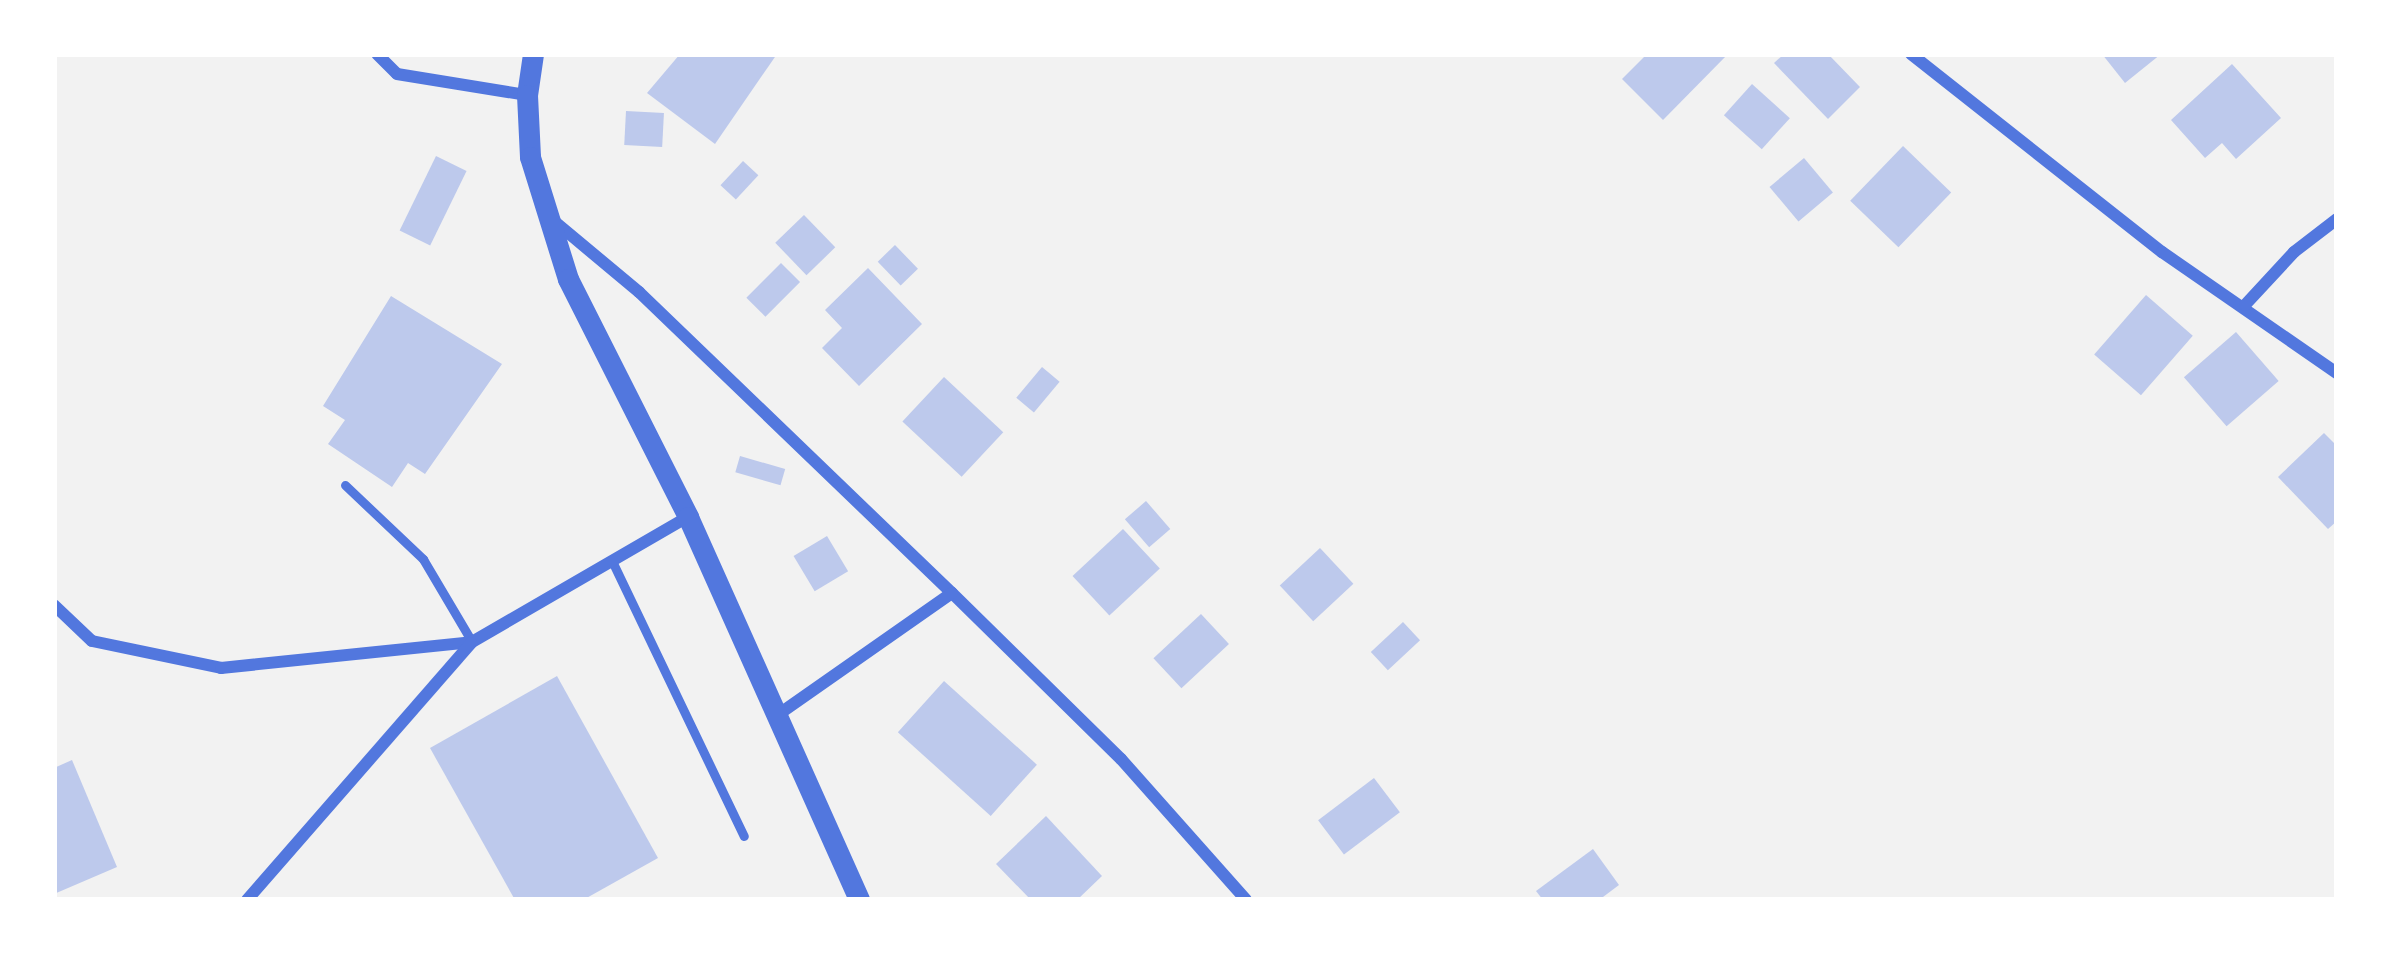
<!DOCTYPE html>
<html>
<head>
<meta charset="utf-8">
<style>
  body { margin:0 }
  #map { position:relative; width:2391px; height:954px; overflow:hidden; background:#f2f2f2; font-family:"IBM Plex Sans",sans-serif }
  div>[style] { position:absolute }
  .building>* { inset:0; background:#bdc9ec; transform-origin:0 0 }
  .service>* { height:9px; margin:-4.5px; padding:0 4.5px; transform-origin:4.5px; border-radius:4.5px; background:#5277de }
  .minor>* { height:12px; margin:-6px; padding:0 6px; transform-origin:6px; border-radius:6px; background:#5277de }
  .tertiary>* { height:21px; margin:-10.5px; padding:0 10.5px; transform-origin:10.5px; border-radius:10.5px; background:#5277de }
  span { translate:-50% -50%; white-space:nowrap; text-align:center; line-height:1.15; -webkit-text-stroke:9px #fff; paint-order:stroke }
  .frame { position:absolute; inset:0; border:57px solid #fff; pointer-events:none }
</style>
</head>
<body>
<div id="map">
  <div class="building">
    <div style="clip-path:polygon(680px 54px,777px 54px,715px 144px,647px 93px)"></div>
    <div style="clip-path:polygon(1647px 54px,1728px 54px,1663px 120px,1622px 79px)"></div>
    <div style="clip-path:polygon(1784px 54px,1828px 54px,1860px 87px,1828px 119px,1774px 63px)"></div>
    <div style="clip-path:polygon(2102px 54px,2161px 54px,2125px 83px)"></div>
    <div style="clip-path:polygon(2232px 64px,2281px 118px,2236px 159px,2222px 143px,2205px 158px,2171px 120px)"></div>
    <div style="left:1752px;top:84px;width:51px;height:42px;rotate:42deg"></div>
    <div style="left:626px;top:111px;width:38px;height:34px;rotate:3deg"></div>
    <div style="left:1903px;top:146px;width:67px;height:76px;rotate:44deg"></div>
    <div style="left:436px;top:156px;width:34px;height:83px;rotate:26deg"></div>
    <div style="left:1804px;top:158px;width:45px;height:45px;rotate:50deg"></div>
    <div style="left:743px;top:161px;width:21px;height:33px;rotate:43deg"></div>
    <div style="left:804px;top:215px;width:45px;height:40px;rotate:46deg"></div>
    <div style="left:895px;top:245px;width:33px;height:24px;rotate:46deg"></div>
    <div style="left:781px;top:263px;width:27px;height:49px;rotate:45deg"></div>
    <div style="clip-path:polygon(868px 268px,922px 324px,859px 386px,822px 348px,842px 328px,825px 310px)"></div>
    <div style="left:2146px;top:295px;width:62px;height:79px;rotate:41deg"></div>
    <div style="clip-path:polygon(391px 296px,502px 364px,425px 474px,408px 463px,392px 487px,328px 444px,345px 420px,323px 406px)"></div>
    <div style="left:2236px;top:332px;width:65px;height:69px;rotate:49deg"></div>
    <div style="left:1042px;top:367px;width:23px;height:40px;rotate:40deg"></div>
    <div style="left:944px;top:377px;width:81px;height:61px;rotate:43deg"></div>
    <div style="clip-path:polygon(2324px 433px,2337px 446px,2337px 521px,2328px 529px,2278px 477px)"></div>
    <div style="left:740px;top:456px;width:47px;height:17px;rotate:16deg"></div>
    <div style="left:1146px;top:501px;width:37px;height:28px;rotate:49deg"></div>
    <div style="left:1123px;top:529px;width:54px;height:69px;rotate:47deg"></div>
    <div style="left:827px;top:536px;width:41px;height:39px;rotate:59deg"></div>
    <div style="left:1320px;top:548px;width:49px;height:55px;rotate:47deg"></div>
    <div style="left:1201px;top:614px;width:41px;height:65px;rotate:47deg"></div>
    <div style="left:1403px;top:622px;width:25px;height:44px;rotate:47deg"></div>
    <div style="clip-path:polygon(557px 676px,658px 858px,583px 900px,515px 900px,430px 748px)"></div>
    <div style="left:944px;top:681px;width:125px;height:69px;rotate:42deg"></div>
    <div style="clip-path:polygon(72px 760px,117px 867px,54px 894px,54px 768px)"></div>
    <div style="left:1374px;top:778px;width:43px;height:70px;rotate:53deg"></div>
    <div style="clip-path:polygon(1046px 816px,1102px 876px,1077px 900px,1031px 900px,996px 864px)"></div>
    <div style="clip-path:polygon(1593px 849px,1619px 885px,1599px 900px,1543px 900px,1536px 891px)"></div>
  </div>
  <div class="service">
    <div style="left:345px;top:485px;width:108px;rotate:43.5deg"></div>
    <div style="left:423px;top:559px;width:96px;rotate:59.4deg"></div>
    <div style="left:612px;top:561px;width:305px;rotate:64.4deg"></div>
  </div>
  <div class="minor">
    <div style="left:377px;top:54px;width:28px;rotate:45deg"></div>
    <div style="left:397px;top:74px;width:132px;rotate:9.2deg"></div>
    <div style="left:1911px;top:54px;width:320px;rotate:38.3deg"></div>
    <div style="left:2162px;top:252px;width:213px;rotate:34.7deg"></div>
    <div style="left:554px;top:221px;width:111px;rotate:39.9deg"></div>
    <div style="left:639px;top:292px;width:434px;rotate:43.9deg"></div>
    <div style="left:952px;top:593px;width:237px;rotate:44.5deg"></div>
    <div style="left:1121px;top:759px;width:188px;rotate:48.4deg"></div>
    <div style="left:2245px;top:305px;width:72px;rotate:-47.2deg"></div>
    <div style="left:2294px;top:252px;width:54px;rotate:-37.5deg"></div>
    <div style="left:54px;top:605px;width:52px;rotate:43.5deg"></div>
    <div style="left:92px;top:641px;width:132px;rotate:11.8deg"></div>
    <div style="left:221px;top:668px;width:252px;rotate:-5.9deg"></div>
    <div style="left:472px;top:642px;width:250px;rotate:-30.1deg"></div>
    <div style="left:779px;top:714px;width:211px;rotate:-35deg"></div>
    <div style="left:247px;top:900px;width:341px;rotate:-48.9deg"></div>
  </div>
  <div class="tertiary">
    <div style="left:533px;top:54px;width:41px;rotate:98.3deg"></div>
    <div style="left:527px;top:95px;width:62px;rotate:87.2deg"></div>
    <div style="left:530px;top:157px;width:128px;rotate:72.7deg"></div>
    <div style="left:568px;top:279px;width:267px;rotate:63.2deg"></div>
    <div style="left:688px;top:517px;width:419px;rotate:65.9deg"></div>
  </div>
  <div class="frame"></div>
</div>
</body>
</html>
